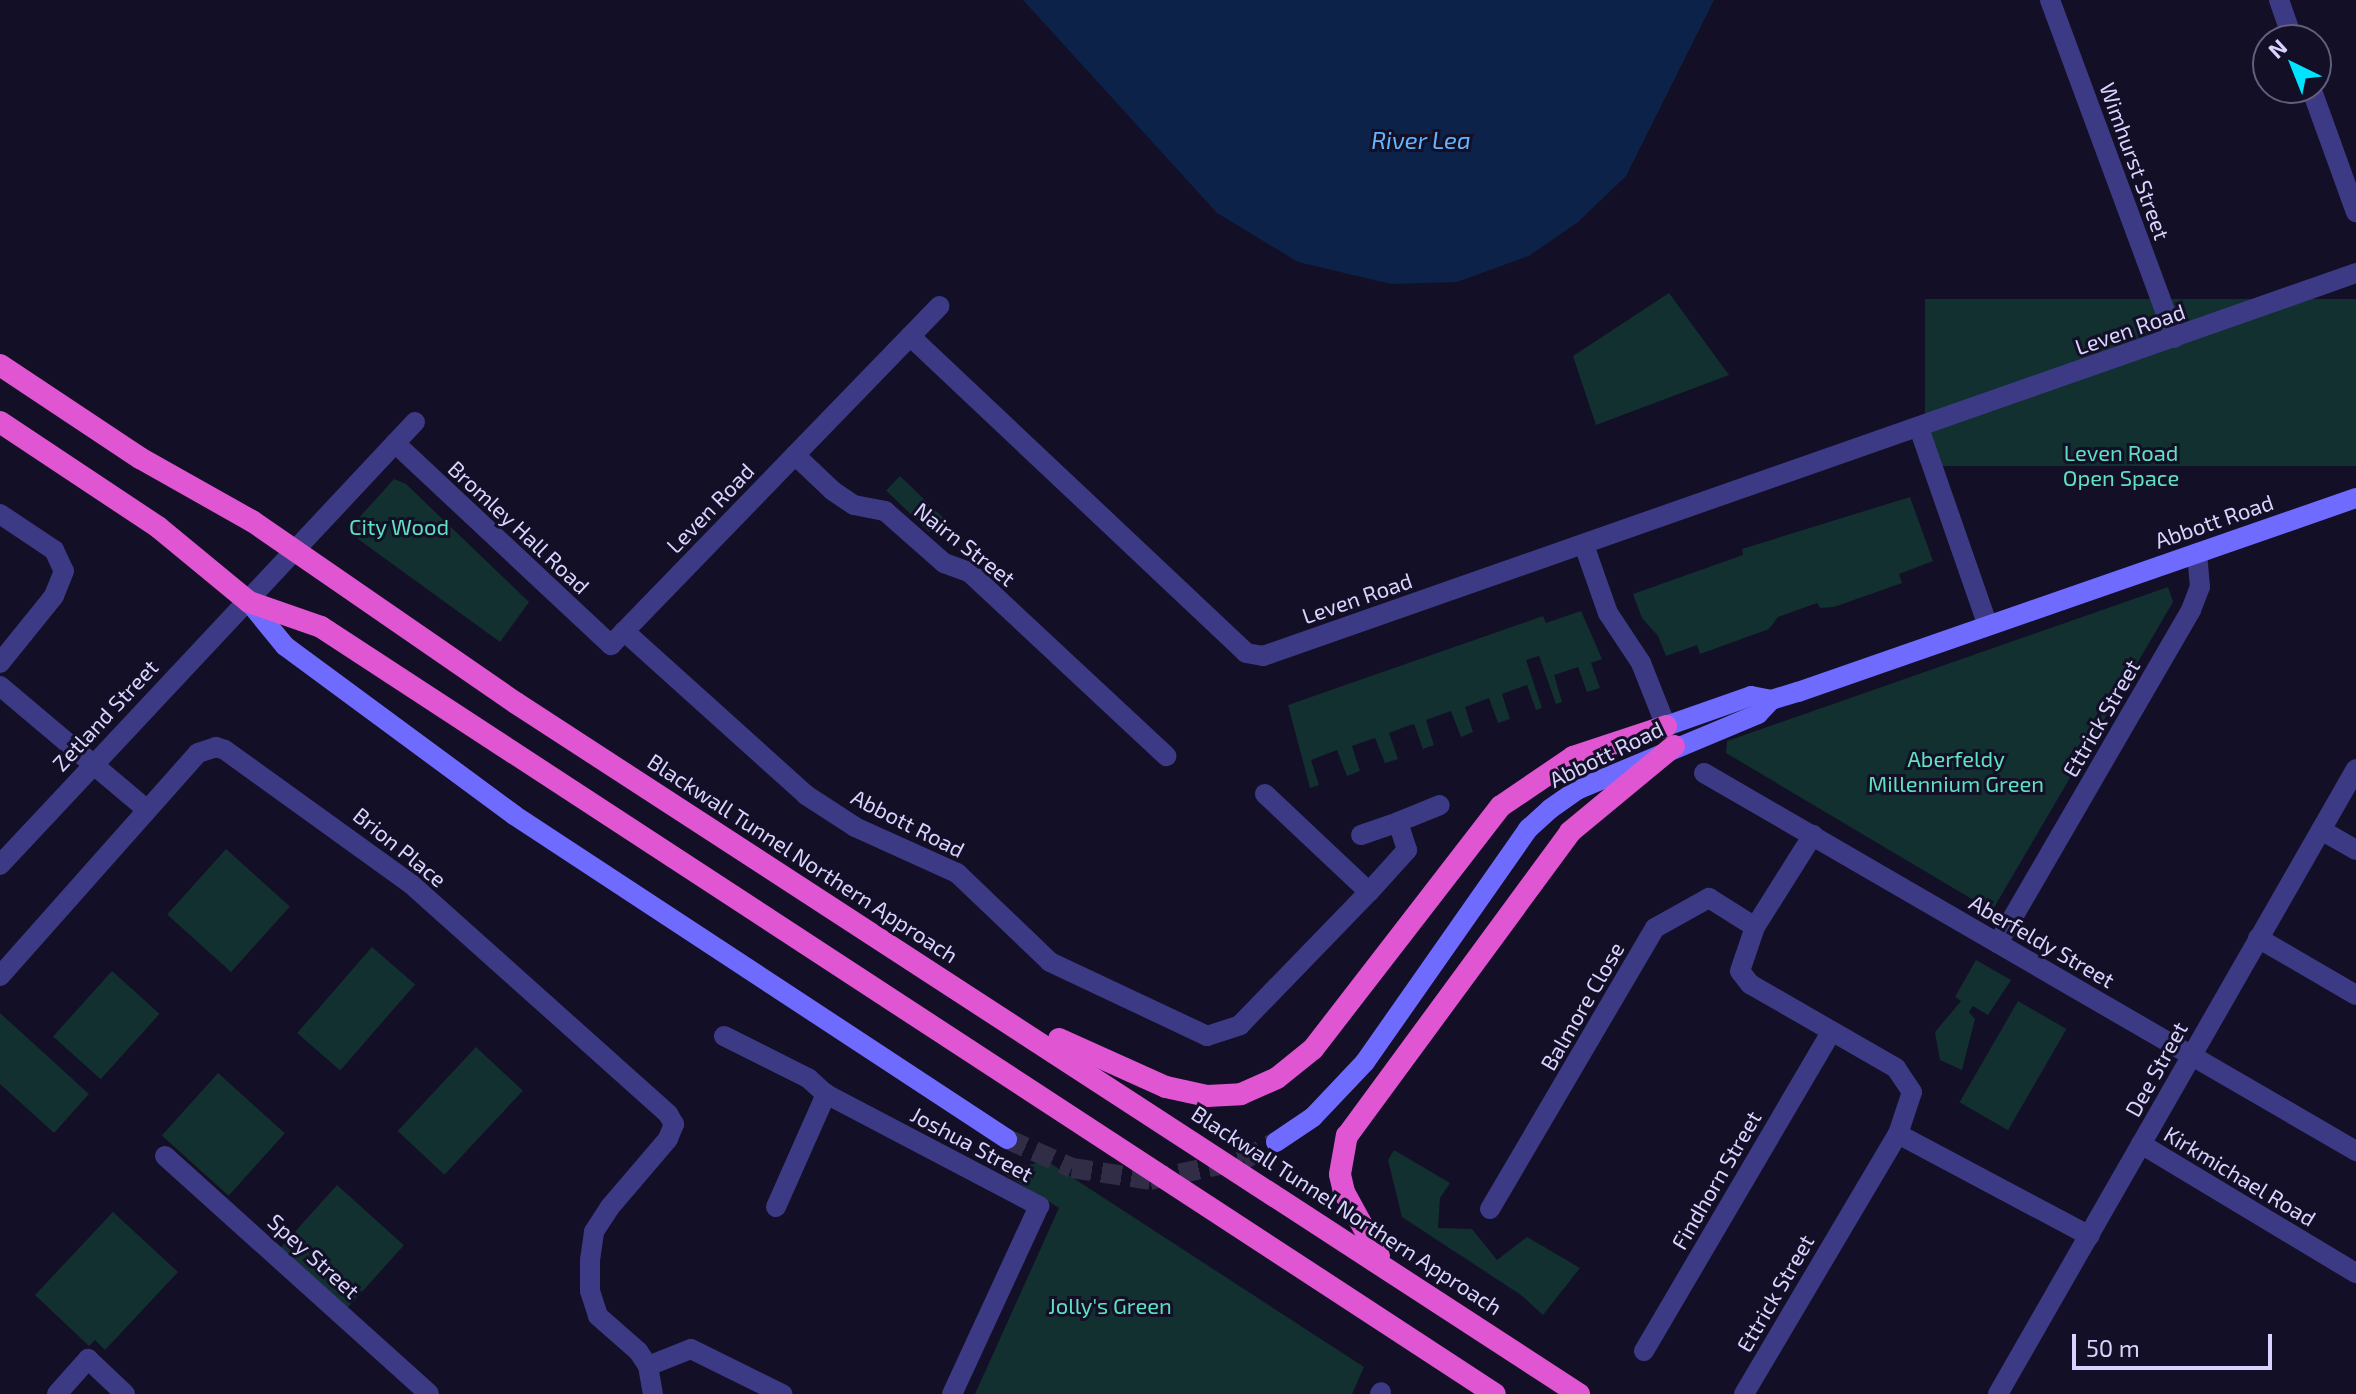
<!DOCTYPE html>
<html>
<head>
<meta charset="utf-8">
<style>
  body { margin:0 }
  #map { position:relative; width:2356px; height:1394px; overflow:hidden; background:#130f26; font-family:"Exo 2",sans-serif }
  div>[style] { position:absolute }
  .green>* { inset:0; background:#12302f; transform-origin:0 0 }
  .water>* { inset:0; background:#0c2248 }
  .secondary-tunnel>* { height:20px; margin-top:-10px; transform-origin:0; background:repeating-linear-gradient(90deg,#312d47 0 20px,transparent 0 30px) }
  .minor>* { height:20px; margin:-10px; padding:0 10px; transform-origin:10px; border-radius:10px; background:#3d3a85 }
  .secondary>* { height:20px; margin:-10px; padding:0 10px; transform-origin:10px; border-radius:10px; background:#6f6bff }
  .trunk>* { height:22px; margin:-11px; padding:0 11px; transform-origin:11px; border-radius:11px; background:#e055d1 }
  span { translate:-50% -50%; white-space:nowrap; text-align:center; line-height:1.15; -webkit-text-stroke:6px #130f26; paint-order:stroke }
  .street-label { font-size:22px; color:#d9d4ff }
  .park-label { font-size:22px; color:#5fe0c0 }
  .water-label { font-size:24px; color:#62b6ff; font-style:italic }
  .north { position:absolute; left:2252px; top:24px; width:80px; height:80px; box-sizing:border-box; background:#130f26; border:2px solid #625e7d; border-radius:50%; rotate:317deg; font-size:22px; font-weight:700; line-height:32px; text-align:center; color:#d9d4ff }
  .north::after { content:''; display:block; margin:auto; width:28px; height:36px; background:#00e5ff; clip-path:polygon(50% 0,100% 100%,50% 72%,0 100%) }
  .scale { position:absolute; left:2072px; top:1334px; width:200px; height:36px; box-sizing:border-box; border:4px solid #d9d4ff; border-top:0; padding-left:10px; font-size:24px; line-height:28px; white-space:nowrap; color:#d9d4ff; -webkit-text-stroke:6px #130f26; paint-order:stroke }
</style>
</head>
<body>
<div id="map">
  <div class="green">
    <div style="clip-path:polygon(1669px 293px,1729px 375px,1596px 425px,1573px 356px)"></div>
    <div style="left:2356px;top:299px;width:167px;height:431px;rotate:90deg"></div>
    <div style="left:900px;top:476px;width:60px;height:20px;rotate:44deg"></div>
    <div style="clip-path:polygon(394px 479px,406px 484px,529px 602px,500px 642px,358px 539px,357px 520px)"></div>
    <div style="clip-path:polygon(1910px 497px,1933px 561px,1899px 574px,1902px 583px,1834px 607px,1820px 608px,1817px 603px,1778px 617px,1769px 629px,1700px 654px,1697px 645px,1666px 656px,1658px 636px,1642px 618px,1633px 594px,1743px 555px,1742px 549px)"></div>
    <div style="clip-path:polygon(2168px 587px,2173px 602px,1992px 911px,1726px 753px,1727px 741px)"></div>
    <div style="clip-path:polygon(1581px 611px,1602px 659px,1591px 663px,1600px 688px,1587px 692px,1578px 667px,1554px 675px,1562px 702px,1556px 704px,1539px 656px,1526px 660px,1542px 708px,1536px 710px,1527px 685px,1502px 694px,1510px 719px,1498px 723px,1489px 698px,1465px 707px,1473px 732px,1461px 737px,1451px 711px,1426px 720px,1434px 745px,1423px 749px,1414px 724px,1402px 728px,1389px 733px,1398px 759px,1385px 763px,1375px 738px,1352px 746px,1360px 771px,1347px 776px,1337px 750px,1311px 760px,1319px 785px,1310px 788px,1288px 705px,1543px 616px,1546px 623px)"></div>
    <div style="left:226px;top:849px;width:86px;height:88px;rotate:42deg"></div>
    <div style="left:372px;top:947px;width:57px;height:114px;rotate:41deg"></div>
    <div style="clip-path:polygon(1976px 960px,2011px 980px,1988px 1015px,1973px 1006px,1969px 1012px,1975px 1019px,1962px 1070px,1940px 1060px,1935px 1032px,1961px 1001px,1955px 997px)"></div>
    <div style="left:112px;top:971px;width:64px;height:88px;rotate:42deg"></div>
    <div style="left:2018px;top:1001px;width:56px;height:117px;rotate:30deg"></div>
    <div style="clip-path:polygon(0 1013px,89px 1094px,54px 1133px,0 1084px)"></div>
    <div style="left:476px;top:1047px;width:64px;height:115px;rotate:43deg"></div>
    <div style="left:218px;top:1073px;width:90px;height:84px;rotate:42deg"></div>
    <div style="clip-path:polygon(1394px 1150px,1450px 1183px,1440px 1198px,1438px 1228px,1472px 1229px,1497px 1260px,1527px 1237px,1580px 1268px,1543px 1315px,1521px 1295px,1402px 1217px,1388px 1160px)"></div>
    <div style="clip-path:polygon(1047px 1161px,1364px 1367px,1352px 1394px,975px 1394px,1059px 1208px,1000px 1171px)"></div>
    <div style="left:337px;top:1185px;width:90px;height:84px;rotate:42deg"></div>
    <div style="clip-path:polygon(113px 1212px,178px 1272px,105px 1350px,95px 1340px,89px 1346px,35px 1295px)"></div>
  </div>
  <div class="water">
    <div style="clip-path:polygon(1023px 0,1714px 0,1626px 176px,1578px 222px,1529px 256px,1457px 282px,1391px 284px,1298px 262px,1217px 213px)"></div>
  </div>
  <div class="secondary-tunnel">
    <div style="left:1007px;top:1139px;width:71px;rotate:24deg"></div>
    <div style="left:1072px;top:1168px;width:79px;rotate:8.7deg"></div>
    <div style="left:1150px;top:1180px;width:95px;rotate:-12.1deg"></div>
    <div style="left:1243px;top:1160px;width:38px;rotate:-29deg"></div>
  </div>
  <div class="minor">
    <div style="left:2050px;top:0;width:360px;rotate:69.7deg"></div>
    <div style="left:2279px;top:0;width:42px;rotate:70.7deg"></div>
    <div style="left:2311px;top:88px;width:132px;rotate:70.1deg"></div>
    <div style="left:910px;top:336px;width:462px;rotate:43.3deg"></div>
    <div style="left:1246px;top:653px;width:17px;rotate:10deg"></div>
    <div style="left:1263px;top:656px;width:1158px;rotate:-19.31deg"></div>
    <div style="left:1919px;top:428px;width:207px;rotate:70.8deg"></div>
    <div style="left:395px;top:443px;width:296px;rotate:43.1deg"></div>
    <div style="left:611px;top:645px;width:472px;rotate:-45.9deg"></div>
    <div style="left:795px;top:455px;width:52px;rotate:43.5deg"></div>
    <div style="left:833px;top:491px;width:25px;rotate:34deg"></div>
    <div style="left:854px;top:505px;width:32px;rotate:11deg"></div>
    <div style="left:885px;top:511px;width:79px;rotate:41.4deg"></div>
    <div style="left:944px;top:563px;width:27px;rotate:20deg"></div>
    <div style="left:969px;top:572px;width:270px;rotate:43deg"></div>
    <div style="left:0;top:514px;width:65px;rotate:33.7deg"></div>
    <div style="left:54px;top:550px;width:23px;rotate:65deg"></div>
    <div style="left:64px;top:571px;width:27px;rotate:112deg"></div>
    <div style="left:54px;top:596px;width:86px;rotate:128.9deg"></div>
    <div style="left:1584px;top:545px;width:72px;rotate:70.6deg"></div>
    <div style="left:1608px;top:613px;width:60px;rotate:56.6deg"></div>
    <div style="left:1641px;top:663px;width:68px;rotate:68.4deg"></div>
    <div style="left:624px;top:631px;width:245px;rotate:42deg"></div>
    <div style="left:806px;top:795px;width:59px;rotate:33.1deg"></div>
    <div style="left:855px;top:827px;width:112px;rotate:24.3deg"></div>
    <div style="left:957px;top:873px;width:129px;rotate:43.7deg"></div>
    <div style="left:1050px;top:962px;width:174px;rotate:25.2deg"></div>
    <div style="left:1207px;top:1036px;width:35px;rotate:-18deg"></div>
    <div style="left:1240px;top:1025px;width:185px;rotate:-45.9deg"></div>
    <div style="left:1369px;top:892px;width:143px;rotate:-136.7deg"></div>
    <div style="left:0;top:686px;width:192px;rotate:40.1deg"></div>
    <div style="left:1704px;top:773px;width:754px;rotate:30.1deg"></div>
    <div style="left:2321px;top:830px;width:40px;rotate:29.7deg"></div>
    <div style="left:1361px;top:835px;width:39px;rotate:-19deg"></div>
    <div style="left:0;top:865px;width:607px;rotate:-46.87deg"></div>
    <div style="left:1369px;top:892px;width:57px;rotate:-47.9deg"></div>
    <div style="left:1407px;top:850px;width:29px;rotate:-108deg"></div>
    <div style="left:1398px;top:822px;width:45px;rotate:-22deg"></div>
    <div style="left:2258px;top:938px;width:113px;rotate:30.2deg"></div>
    <div style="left:1998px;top:943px;width:385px;rotate:-59.9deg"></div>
    <div style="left:2191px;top:610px;width:25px;rotate:-69deg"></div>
    <div style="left:2200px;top:587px;width:34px;rotate:-95deg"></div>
    <div style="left:0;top:976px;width:298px;rotate:-48.4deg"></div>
    <div style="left:198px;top:753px;width:19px;rotate:-18deg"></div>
    <div style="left:216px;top:747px;width:9px;rotate:18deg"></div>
    <div style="left:225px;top:750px;width:229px;rotate:35.8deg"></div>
    <div style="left:411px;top:884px;width:345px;rotate:41.8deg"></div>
    <div style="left:668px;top:1114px;width:12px;rotate:59deg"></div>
    <div style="left:674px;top:1124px;width:16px;rotate:112deg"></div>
    <div style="left:668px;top:1139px;width:89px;rotate:130.5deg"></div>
    <div style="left:610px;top:1207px;width:30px;rotate:123deg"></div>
    <div style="left:594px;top:1232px;width:27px;rotate:98deg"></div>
    <div style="left:590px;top:1259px;width:32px;rotate:90deg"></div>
    <div style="left:590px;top:1291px;width:26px;rotate:72deg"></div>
    <div style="left:598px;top:1316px;width:53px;rotate:41.2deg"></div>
    <div style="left:638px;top:1351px;width:18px;rotate:56deg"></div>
    <div style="left:648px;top:1366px;width:28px;rotate:80deg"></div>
    <div style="left:724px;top:1036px;width:94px;rotate:26.6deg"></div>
    <div style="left:808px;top:1078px;width:24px;rotate:42deg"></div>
    <div style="left:1898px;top:1134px;width:217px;rotate:28deg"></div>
    <div style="left:2141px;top:1144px;width:251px;rotate:31deg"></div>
    <div style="left:165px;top:1156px;width:355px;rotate:42deg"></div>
    <div style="left:776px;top:1207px;width:124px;rotate:-66.1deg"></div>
    <div style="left:826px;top:1094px;width:241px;rotate:27.7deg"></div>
    <div style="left:1039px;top:1206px;width:207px;rotate:114.8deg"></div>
    <div style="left:1490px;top:1209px;width:326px;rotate:-59.6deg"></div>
    <div style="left:1655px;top:928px;width:62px;rotate:-29.1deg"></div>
    <div style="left:1709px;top:898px;width:54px;rotate:32.2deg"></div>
    <div style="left:1644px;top:1351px;width:368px;rotate:-59.6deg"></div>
    <div style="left:648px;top:1366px;width:46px;rotate:-21.6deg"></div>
    <div style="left:691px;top:1349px;width:102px;rotate:26.3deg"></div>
    <div style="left:57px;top:1394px;width:47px;rotate:-48.5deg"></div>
    <div style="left:88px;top:1359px;width:51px;rotate:43.4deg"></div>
    <div style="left:1380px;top:1394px;width:2px;rotate:-63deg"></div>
    <div style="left:1744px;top:1394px;width:302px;rotate:-59.4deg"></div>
    <div style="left:1898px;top:1134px;width:44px;rotate:-71.6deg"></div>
    <div style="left:1912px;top:1092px;width:29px;rotate:-124deg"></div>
    <div style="left:1896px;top:1068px;width:168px;rotate:-150.1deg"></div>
    <div style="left:1750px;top:984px;width:16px;rotate:-128deg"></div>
    <div style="left:1740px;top:971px;width:46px;rotate:-71.2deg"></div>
    <div style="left:1755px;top:927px;width:109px;rotate:-57.8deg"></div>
    <div style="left:1998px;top:1394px;width:720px;rotate:-60.2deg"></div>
  </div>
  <div class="secondary">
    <div style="left:249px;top:602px;width:57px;rotate:50.7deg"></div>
    <div style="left:285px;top:646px;width:285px;rotate:36.4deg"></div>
    <div style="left:514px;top:815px;width:590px;rotate:33.31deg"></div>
    <div style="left:1666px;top:726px;width:90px;rotate:-19.4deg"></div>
    <div style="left:1751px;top:696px;width:20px;rotate:11deg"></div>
    <div style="left:1771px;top:700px;width:28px;rotate:-17deg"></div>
    <div style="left:1798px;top:692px;width:591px;rotate:-19.17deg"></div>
    <div style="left:1276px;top:1142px;width:45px;rotate:-34deg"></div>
    <div style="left:1313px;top:1117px;width:76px;rotate:-46.6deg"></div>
    <div style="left:1365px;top:1062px;width:284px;rotate:-55deg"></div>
    <div style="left:1528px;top:829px;width:30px;rotate:-42deg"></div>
    <div style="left:1550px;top:809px;width:35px;rotate:-35deg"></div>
    <div style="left:1579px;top:789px;width:194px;rotate:-22.7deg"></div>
    <div style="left:1758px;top:714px;width:19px;rotate:-47deg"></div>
  </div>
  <div class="trunk">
    <div style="left:0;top:365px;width:168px;rotate:33.6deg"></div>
    <div style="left:140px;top:458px;width:129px;rotate:29.4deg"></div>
    <div style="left:252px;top:521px;width:321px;rotate:34.6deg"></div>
    <div style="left:516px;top:703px;width:1268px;rotate:33.03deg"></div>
    <div style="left:0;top:422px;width:190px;rotate:33.6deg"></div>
    <div style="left:158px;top:527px;width:118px;rotate:39.5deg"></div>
    <div style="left:249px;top:602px;width:76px;rotate:19.1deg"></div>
    <div style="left:321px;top:627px;width:1402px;rotate:33.16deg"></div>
    <div style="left:1059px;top:1039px;width:117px;rotate:24.2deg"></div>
    <div style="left:1166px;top:1087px;width:42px;rotate:12.4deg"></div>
    <div style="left:1207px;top:1096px;width:34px;rotate:-3deg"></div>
    <div style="left:1241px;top:1094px;width:39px;rotate:-24deg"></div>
    <div style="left:1277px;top:1078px;width:46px;rotate:-38.9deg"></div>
    <div style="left:1313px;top:1049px;width:307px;rotate:-52.3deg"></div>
    <div style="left:1501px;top:806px;width:87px;rotate:-34.2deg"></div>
    <div style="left:1573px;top:757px;width:98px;rotate:-18.4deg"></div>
    <div style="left:1379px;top:1256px;width:73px;rotate:-118.7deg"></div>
    <div style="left:1344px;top:1192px;width:18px;rotate:-103deg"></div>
    <div style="left:1340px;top:1174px;width:39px;rotate:-80deg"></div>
    <div style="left:1347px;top:1136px;width:377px;rotate:-53.7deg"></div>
    <div style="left:1570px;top:832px;width:135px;rotate:-39.6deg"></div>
  </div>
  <div class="street-label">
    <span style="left:2135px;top:161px;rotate:70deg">Wimhurst Street</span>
    <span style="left:2130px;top:329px;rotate:-19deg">Leven Road</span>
    <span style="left:710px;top:508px;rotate:-46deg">Leven Road</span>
    <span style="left:2214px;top:521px;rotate:-19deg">Abbott Road</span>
    <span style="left:519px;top:527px;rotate:43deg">Bromley Hall Road</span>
    <span style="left:965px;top:544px;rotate:38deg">Nairn Street</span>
    <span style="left:1357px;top:598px;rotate:-19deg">Leven Road</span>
    <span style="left:105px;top:715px;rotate:-47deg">Zetland Street</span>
    <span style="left:2101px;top:718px;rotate:-60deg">Ettrick Street</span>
    <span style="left:1606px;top:754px;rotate:-26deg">Abbott Road</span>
    <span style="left:908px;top:823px;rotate:27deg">Abbott Road</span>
    <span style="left:400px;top:847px;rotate:39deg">Brion Place</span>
    <span style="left:803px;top:858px;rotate:33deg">Blackwall Tunnel Northern Approach</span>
    <span style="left:2042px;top:941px;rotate:30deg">Aberfeldy Street</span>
    <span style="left:1582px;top:1006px;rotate:-60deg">Balmore Close</span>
    <span style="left:2156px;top:1069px;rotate:-61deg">Dee Street</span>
    <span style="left:972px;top:1144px;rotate:28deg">Joshua Street</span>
    <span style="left:2240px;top:1176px;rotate:31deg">Kirkmichael Road</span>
    <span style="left:1716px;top:1180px;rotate:-60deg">Findhorn Street</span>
    <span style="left:1347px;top:1210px;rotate:33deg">Blackwall Tunnel Northern Approach</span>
    <span style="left:314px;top:1256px;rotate:42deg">Spey Street</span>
    <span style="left:1775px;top:1293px;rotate:-60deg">Ettrick Street</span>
  </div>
  <div class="park-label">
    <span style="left:2121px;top:465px">Leven Road<br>Open Space</span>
    <span style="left:399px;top:527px">City Wood</span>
    <span style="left:1956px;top:771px">Aberfeldy<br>Millennium Green</span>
    <span style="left:1110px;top:1306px">Jolly's Green</span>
  </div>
  <div class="water-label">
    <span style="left:1421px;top:140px">River Lea</span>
  </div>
  <div class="north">N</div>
  <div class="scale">50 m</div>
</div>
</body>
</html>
